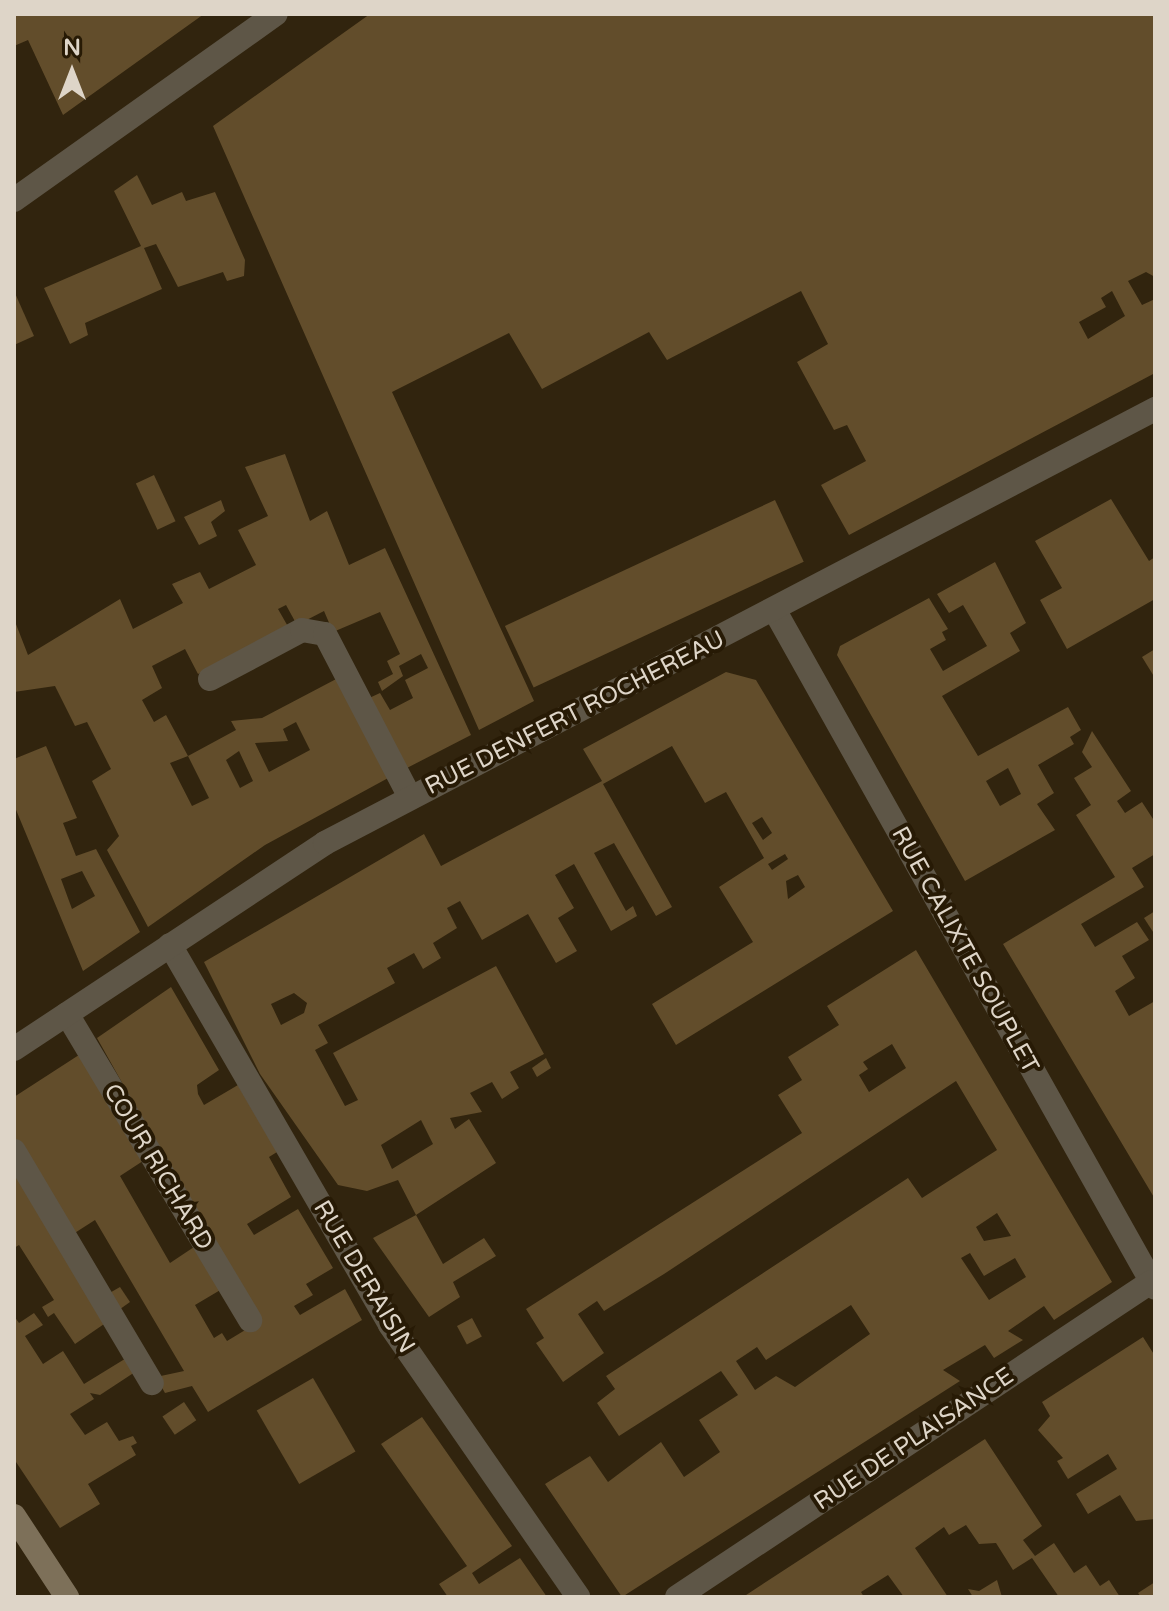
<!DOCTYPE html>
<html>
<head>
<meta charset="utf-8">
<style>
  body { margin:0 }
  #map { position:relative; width:1169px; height:1611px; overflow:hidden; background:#31240e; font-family:"Varela Round",sans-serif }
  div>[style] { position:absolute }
  .building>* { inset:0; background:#624d2b; transform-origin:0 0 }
  .street>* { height:24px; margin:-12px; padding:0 12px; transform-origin:12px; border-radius:12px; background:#5e5647 }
  .secondary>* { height:24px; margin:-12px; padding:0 12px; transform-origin:12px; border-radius:12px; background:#7d7059 }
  span { translate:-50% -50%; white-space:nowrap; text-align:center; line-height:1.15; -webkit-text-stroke:8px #271a05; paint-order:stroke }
  .street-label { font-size:24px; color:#ded5c8 }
  .frame { position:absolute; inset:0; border:16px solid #ded5c8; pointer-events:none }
  .north { position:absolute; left:32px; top:32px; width:80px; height:80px; -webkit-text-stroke:6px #271a05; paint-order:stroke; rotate:0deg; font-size:22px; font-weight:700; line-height:32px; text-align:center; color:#ded5c8 }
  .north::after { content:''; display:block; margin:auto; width:28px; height:36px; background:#ded5c8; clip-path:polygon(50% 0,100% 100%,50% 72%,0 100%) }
</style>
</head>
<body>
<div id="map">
  <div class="building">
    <div style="clip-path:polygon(14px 14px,204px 14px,63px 115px,28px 40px,14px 46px)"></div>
    <div style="clip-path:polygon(evenodd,370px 14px,1155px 14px,1155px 277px,1146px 272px,1128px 281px,1142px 305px,1155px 299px,1155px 373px,849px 535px,821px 485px,866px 461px,847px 425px,834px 430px,797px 362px,828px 344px,801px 291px,667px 360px,649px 332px,542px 389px,509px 333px,392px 392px,534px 701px,479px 730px,213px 126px,370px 14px,1112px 291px,1125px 316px,1088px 339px,1079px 322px,1106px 307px,1101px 298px,1112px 291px)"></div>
    <div style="clip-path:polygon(137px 175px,152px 205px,182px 192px,186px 201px,215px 192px,245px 260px,244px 276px,227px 281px,223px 272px,178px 287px,156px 244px,144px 248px,162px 289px,85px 323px,88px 335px,70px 344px,44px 288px,141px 246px,114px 191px)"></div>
    <div style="clip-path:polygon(14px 291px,34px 336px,14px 345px)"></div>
    <div style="clip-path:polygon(evenodd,285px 454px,310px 521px,327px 511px,349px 565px,385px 548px,471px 735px,405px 769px,367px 699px,380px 693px,390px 710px,413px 698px,405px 680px,428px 668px,421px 654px,399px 666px,403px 676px,382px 691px,378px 682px,393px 674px,387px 661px,400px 654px,380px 612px,333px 632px,324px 611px,297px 625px,286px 605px,278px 609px,290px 630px,198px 674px,185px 649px,152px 666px,162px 688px,142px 700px,154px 722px,166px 715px,188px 756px,170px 763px,192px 806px,209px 798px,188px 756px,236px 730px,231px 721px,262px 718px,340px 677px,390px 777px,265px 845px,148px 927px,107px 850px,119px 836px,92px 781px,111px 769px,87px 722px,75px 726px,55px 686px,14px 692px,14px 619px,28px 655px,120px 599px,133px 629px,183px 603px,172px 584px,200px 572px,209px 589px,256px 565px,238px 530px,268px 516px,245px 467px,285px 454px,296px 722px,310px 750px,269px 772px,255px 743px,288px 741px,283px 729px,296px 722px,285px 454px,239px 751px,253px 781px,240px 788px,226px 760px,239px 751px)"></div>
    <div style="left:154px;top:475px;width:51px;height:20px;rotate:65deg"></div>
    <div style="clip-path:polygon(1111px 499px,1149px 561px,1155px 557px,1155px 599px,1067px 649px,1040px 600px,1062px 588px,1035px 541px)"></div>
    <div style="clip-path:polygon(221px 500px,225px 511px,211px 522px,217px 536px,199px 545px,184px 517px)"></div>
    <div style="left:775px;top:500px;width:68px;height:298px;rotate:65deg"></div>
    <div style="clip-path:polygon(evenodd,995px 562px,1026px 623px,1010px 633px,1020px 651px,942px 696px,978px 756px,1068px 707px,1081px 730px,1070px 737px,1074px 744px,1038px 765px,1054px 793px,1037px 804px,1055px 830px,965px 881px,837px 655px,840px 646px,929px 598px,948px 629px,942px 632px,946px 640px,930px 649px,943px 671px,987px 646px,963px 605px,949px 613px,937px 594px,995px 562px,1008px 768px,1021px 794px,1000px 806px,986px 781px,1008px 768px)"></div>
    <div style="clip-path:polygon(1155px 649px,1155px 678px,1142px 657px)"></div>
    <div style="clip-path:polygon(evenodd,726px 672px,756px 680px,893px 911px,676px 1045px,652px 1004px,753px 942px,719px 887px,764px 858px,726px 792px,705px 803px,672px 746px,603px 784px,672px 907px,656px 916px,614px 843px,594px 853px,626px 911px,633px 906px,637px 916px,611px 931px,574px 864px,555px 875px,574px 908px,558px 918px,577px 951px,556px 963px,528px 914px,482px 940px,460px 901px,447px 908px,457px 928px,433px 943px,441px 958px,423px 969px,414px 953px,387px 968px,395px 983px,318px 1025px,328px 1043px,315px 1050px,345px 1106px,358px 1100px,333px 1053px,496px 966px,544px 1054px,510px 1072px,519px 1088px,502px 1099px,492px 1082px,470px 1093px,482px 1112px,450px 1118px,455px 1129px,469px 1119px,496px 1163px,416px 1215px,398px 1180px,367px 1191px,338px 1185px,260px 1074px,204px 962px,424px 834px,441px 866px,602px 781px,583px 749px,726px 672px,762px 817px,772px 833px,763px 840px,752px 823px,762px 817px,726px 672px,785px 854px,788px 859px,772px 870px,768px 864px,785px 854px,726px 672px,798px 875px,805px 887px,788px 899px,786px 881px,798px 875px,726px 672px,294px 993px,307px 1003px,304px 1013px,281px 1025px,271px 1004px,294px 993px,726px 672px,421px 1120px,433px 1144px,392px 1169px,381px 1145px,421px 1120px)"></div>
    <div style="clip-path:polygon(1092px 731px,1131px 791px,1117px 801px,1125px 813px,1142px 802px,1155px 822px,1155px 854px,1132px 868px,1144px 887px,1081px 924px,1095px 947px,1137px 922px,1149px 940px,1122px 956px,1135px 978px,1115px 991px,1129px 1016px,1155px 1001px,1155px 1199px,1003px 944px,1115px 877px,1076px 815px,1091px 805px,1074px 778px,1092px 767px,1082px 752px)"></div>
    <div style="clip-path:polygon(evenodd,46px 746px,77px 818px,63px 823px,76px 856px,96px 849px,140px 932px,83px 971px,14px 805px,14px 759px,46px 746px,82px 871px,95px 896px,72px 909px,61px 879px,82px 871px)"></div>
    <div style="clip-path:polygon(1155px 911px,1155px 935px,1144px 918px)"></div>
    <div style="clip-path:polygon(evenodd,916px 950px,1112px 1282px,1054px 1320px,1044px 1306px,1008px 1331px,1023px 1340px,994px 1358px,985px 1345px,943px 1370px,960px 1381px,622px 1597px,545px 1484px,590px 1456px,608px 1482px,661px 1442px,684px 1477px,720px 1452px,699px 1420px,738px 1395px,721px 1371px,619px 1436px,597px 1403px,615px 1389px,606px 1376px,908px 1178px,922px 1198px,997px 1150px,956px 1081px,664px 1274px,604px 1311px,597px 1301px,578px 1314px,604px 1353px,563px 1382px,536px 1343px,544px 1338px,526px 1309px,802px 1133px,778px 1095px,802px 1080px,788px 1057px,839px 1025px,827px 1006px,916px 950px,892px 1044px,906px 1068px,869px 1092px,859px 1075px,868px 1069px,863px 1062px,892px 1044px,916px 950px,997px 1213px,1011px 1236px,984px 1241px,976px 1227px,997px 1213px,916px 950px,970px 1253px,984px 1276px,1015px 1258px,1026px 1277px,989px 1300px,961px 1258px,970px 1253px,916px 950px,851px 1305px,870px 1334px,795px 1387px,776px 1376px,755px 1390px,736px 1361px,757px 1347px,766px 1360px,851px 1305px)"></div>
    <div style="clip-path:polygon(171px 987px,219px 1070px,197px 1085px,198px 1094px,204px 1105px,238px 1085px,277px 1152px,269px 1157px,291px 1197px,247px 1224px,254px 1235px,298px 1209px,333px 1268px,306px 1284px,313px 1295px,294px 1306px,300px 1315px,345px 1289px,362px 1320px,208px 1412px,192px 1386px,165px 1393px,156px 1377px,184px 1371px,95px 1220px,70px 1236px,14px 1140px,14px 1097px,82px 1053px,146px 1159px,120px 1176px,170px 1263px,197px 1245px,222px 1289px,195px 1305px,214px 1338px,222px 1333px,227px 1341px,257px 1323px,97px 1038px)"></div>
    <div style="clip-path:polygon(546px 1058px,551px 1068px,537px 1077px,532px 1068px)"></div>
    <div style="clip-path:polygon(14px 1166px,107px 1322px,75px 1344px,54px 1313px,48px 1317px,42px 1307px,54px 1300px,19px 1245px,14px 1248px)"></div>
    <div style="clip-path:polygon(416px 1215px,443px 1264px,484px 1238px,496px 1256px,453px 1282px,460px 1297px,429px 1317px,373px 1238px)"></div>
    <div style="clip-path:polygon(120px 1287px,130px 1302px,116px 1312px,106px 1295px)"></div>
    <div style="clip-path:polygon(34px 1313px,43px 1325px,25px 1336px,43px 1364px,63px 1351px,84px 1384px,128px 1357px,135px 1372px,100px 1395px,90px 1393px,94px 1399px,70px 1414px,85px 1435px,107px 1422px,119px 1441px,133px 1436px,137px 1443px,131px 1446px,136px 1455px,88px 1484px,100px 1504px,60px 1528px,14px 1459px,14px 1316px,19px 1323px)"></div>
    <div style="left:472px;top:1318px;width:21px;height:17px;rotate:62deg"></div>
    <div style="clip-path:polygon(1143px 1337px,1155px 1356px,1155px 1519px,1136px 1521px,1120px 1495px,1088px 1514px,1076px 1494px,1117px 1469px,1108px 1454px,1068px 1479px,1057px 1461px,1063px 1458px,1038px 1430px,1050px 1416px,1042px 1402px)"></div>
    <div style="left:313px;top:1378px;width:85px;height:65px;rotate:60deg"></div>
    <div style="left:184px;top:1402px;width:22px;height:26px;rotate:56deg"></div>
    <div style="clip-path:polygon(422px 1417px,512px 1546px,472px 1573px,479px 1584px,520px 1558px,547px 1597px,448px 1597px,439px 1584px,467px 1566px,381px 1444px)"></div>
    <div style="clip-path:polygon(985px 1439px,1042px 1526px,1023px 1540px,1035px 1556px,1054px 1543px,1074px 1573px,1086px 1565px,1100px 1586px,1109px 1580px,1120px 1597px,1059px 1597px,1032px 1558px,1013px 1570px,996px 1543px,979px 1544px,966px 1525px,949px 1535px,944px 1527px,915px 1548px,948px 1597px,904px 1597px,888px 1575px,861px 1592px,864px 1597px,743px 1597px)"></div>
    <div style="clip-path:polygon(997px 1580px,1002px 1597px,973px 1597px,968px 1589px,979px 1591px)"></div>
    <div style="clip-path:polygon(1155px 1582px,1155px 1597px,1141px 1597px,1138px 1593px)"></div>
  </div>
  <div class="street">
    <div style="left:14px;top:200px;width:321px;rotate:-35.4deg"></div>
    <div style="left:775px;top:611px;width:776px;rotate:60.69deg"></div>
    <div style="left:210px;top:679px;width:104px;rotate:-28deg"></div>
    <div style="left:302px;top:630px;width:23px;rotate:10deg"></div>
    <div style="left:325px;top:634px;width:184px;rotate:62.5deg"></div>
    <div style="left:170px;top:945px;width:439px;rotate:59.9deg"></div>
    <div style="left:390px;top:1325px;width:331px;rotate:55.3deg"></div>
    <div style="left:67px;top:1014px;width:357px;rotate:59.1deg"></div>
    <div style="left:14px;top:1049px;width:373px;rotate:-33.5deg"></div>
    <div style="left:325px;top:843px;width:937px;rotate:-27.6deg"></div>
    <div style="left:14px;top:1151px;width:270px;rotate:59.3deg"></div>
    <div style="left:677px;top:1597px;width:569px;rotate:-33.61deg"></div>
  </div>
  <div class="secondary">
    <div style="left:14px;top:1516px;width:97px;rotate:56.8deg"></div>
  </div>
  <div class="street-label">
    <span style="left:575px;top:713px;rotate:-27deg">RUE DENFERT ROCHEREAU</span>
    <span style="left:965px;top:950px;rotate:61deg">RUE CALIXTE SOUPLET</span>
    <span style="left:158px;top:1167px;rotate:59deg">COUR RICHARD</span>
    <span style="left:364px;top:1277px;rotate:59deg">RUE DERAISIN</span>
    <span style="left:914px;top:1439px;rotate:-34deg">RUE DE PLAISANCE</span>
  </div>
  <div class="frame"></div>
  <div class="north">N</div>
</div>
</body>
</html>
